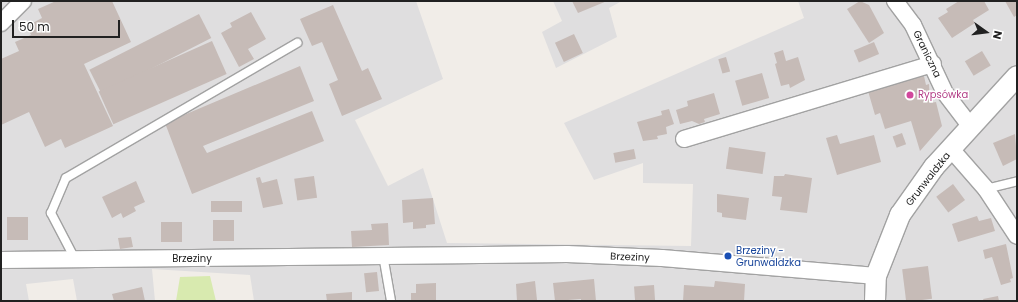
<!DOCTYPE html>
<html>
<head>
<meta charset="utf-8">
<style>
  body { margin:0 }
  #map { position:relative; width:1018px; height:302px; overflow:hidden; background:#f1ede8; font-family:Poppins,sans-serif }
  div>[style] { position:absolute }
  .residential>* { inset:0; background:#dfdedf }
  .grass>* { inset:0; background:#d8eaaf }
  .building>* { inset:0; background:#c6bbb7; transform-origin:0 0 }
  .roads { filter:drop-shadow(1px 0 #a2a2a2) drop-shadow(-1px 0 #a2a2a2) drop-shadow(0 1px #a2a2a2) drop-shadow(0 -1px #a2a2a2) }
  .service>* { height:8px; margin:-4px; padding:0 4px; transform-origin:4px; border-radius:4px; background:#fff }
  .minor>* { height:16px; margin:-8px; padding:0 8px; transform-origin:8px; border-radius:8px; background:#fff }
  .tertiary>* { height:20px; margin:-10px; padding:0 10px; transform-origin:10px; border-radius:10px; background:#fff }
  .dots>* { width:11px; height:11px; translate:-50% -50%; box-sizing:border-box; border:2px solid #fff; border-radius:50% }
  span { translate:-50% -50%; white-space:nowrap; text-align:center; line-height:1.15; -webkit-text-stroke:3px #fff; paint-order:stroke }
  .street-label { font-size:10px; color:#212121 }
  .hotel-label { font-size:10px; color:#b23c85 }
  .left { translate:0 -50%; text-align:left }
  .transit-label { font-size:10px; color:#164399 }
  .frame { position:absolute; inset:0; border:2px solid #212121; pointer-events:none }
  .north { position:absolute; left:966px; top:12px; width:40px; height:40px; -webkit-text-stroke:3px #fff; paint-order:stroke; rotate:104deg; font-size:11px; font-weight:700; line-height:16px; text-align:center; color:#212121 }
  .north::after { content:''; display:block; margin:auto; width:14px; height:18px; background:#212121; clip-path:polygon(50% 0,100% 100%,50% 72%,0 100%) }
  .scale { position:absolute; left:12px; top:20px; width:108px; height:18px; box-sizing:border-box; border:2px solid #212121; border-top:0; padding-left:5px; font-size:12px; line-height:14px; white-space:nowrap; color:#212121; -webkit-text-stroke:3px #fff; paint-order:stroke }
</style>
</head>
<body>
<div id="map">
  <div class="residential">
    <div style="clip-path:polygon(1px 1px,416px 1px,443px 79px,355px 120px,388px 186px,423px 168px,447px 243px,691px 246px,693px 184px,643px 183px,643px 163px,594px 180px,564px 123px,804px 18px,798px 1px,1017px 1px,1017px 301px,254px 301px,250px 275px,152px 269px,155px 301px,77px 301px,73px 279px,26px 284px,29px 301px,1px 301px)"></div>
    <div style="clip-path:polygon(553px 1px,622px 1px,609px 8px,617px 37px,556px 68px,542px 32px,562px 21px)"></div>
  </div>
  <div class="grass">
    <div style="clip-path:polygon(210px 276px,216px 301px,176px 301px,180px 277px)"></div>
  </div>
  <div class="building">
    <div style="clip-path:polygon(56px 1px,112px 1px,131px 42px,84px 64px,113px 126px,65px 148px,61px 139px,45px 147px,29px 112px,1px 125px,1px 59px,19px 51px,15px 42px,31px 35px,27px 26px,42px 18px,38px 9px)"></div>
    <div style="clip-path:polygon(572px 1px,607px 1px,578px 13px)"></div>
    <div style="clip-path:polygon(860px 1px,869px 5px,884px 33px,869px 43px,847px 9px)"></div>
    <div style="clip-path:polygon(959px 1px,984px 1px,989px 10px,973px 20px,975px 23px,952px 38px,938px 18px,948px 12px,946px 9px)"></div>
    <div style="clip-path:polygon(1005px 1px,1017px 1px,1017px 15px,1014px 17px)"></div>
    <div style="clip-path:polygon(333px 5px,362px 71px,368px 68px,382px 99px,342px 116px,329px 84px,338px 80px,322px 42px,312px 46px,300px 19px)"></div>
    <div style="clip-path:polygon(251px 12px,266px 39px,248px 49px,254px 59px,239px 67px,221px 33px,232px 27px,230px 23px)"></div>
    <div style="left:199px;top:14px;width:27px;height:123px;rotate:63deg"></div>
    <div style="left:574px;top:34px;width:21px;height:21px;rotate:65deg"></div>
    <div style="left:212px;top:41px;width:36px;height:124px;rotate:66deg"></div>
    <div style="left:874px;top:42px;width:13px;height:22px;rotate:67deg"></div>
    <div style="clip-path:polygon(783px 50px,786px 61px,798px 57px,805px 80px,790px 88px,789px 84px,781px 86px,775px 64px,777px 63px,774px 53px)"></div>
    <div style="left:982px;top:51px;width:17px;height:20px;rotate:59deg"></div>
    <div style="left:726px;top:57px;width:15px;height:8px;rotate:74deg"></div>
    <div style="clip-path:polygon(300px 66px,314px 101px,203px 146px,207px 153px,312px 111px,324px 141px,192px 194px,165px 123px)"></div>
    <div style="left:762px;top:73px;width:26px;height:28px;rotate:74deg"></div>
    <div style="clip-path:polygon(924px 76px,926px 85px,929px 84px,930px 103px,936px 102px,942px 126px,920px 151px,911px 121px,885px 129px,880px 113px,875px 115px,868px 91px)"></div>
    <div style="clip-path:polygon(714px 93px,720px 114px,704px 119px,705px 122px,699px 124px,692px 121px,680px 124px,676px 110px,688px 106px,687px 101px)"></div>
    <div style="clip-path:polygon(669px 109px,674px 124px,666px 127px,667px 134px,657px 136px,658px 139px,643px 141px,637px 122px,662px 115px,661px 111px)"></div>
    <div style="left:902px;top:133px;width:12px;height:10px;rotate:70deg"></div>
    <div style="clip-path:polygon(1015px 134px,1017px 159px,1003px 166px,993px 143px)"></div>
    <div style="clip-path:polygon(837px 135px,840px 144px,874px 135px,881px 162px,837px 175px,826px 138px)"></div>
    <div style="left:729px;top:147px;width:37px;height:22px;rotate:8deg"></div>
    <div style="left:634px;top:149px;width:10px;height:21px;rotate:79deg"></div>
    <div style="clip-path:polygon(785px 174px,812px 178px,807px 213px,780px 210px,782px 197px,772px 196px,774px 176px,784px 176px)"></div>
    <div style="left:314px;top:176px;width:22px;height:20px;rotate:82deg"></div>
    <div style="clip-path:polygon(260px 177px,262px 183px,277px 179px,283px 204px,263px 208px,256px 178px)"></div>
    <div style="clip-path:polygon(136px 181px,145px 202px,134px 207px,136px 211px,123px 218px,121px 213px,112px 218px,102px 197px)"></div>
    <div style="left:953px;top:184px;width:20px;height:21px;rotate:53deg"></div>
    <div style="clip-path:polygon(717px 194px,749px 198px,746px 220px,722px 217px,722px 213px,717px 212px)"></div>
    <div style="clip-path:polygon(433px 198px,435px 224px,426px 225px,426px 228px,413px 229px,413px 222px,403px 223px,402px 200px)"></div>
    <div style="left:211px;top:201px;width:31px;height:11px"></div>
    <div style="clip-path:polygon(977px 216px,979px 221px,991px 218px,995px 231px,958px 242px,952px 224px)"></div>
    <div style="left:7px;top:217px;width:21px;height:23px"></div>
    <div style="left:213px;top:220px;width:21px;height:21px"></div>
    <div style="left:161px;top:222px;width:21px;height:20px"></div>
    <div style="clip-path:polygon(388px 223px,389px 245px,352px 247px,351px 231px,372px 230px,371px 224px)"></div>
    <div style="clip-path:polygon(131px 237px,133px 247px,120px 249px,118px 238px)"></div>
    <div style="clip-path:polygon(1006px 244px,1013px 278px,1010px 279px,1011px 282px,1001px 285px,992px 257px,985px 259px,983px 250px)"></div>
    <div style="left:928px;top:266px;width:33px;height:26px;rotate:83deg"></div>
    <div style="left:377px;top:272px;width:19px;height:13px;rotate:84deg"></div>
    <div style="clip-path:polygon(594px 279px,596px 301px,581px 301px,581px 299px,555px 301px,553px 283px)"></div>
    <div style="clip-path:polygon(535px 281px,537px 300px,517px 301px,516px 284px)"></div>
    <div style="clip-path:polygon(715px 281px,745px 284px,744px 301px,683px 301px,684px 285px,714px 287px)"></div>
    <div style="clip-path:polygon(436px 283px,436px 301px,411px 301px,411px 293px,416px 293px,416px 284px)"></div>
    <div style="left:654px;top:285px;width:16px;height:20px;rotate:86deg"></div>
    <div style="clip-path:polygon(142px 287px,145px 301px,114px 301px,112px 294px)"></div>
    <div style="clip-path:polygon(352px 292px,352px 301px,327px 301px,326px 294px)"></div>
    <div style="clip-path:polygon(998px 296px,999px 301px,984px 301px,983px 299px)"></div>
  </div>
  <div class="roads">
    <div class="service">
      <div style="left:986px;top:189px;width:32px;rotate:-14deg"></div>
      <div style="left:383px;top:255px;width:47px;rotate:80.1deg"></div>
      <div style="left:75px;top:259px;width:52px;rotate:-117.6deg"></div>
      <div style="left:51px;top:213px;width:38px;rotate:-67deg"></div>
      <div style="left:66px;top:178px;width:268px;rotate:-30.3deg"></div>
    </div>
    <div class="minor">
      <div style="left:895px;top:1px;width:30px;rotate:53deg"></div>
      <div style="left:913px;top:25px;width:75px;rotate:64.8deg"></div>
      <div style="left:945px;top:93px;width:43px;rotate:52.6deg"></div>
      <div style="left:1px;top:23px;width:31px;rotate:-45deg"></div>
      <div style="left:684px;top:139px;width:260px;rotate:-16.8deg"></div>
      <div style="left:951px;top:149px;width:53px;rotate:48.8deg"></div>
      <div style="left:986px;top:189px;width:56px;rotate:56.6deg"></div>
      <div style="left:1px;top:260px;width:566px;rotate:-0.61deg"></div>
      <div style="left:567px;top:254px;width:95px;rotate:2.4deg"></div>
      <div style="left:662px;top:258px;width:215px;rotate:4.8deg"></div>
    </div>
    <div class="tertiary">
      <div style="left:875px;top:301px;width:25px;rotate:-88deg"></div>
      <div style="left:876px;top:276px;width:66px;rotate:-68.5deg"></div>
      <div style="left:900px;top:215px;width:59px;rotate:-54.7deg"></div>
      <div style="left:934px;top:167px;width:123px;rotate:-47.6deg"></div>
    </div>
  </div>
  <div class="dots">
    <div style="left:910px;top:95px;background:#d1479c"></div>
    <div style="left:728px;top:256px;background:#1a4fb4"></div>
  </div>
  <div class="street-label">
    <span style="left:927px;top:54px;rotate:64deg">Graniczna</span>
    <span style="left:928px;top:179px;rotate:-52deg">Grunwaldzka</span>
    <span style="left:630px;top:257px;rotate:2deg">Brzeziny</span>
    <span style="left:192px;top:259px">Brzeziny</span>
  </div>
  <div class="hotel-label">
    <span class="left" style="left:918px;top:95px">Rypsówka</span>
  </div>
  <div class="transit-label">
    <span class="left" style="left:736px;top:256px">Brzeziny -<br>Grunwaldzka</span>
  </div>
  <div class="frame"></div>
  <div class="north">N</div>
  <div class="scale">50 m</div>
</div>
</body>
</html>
